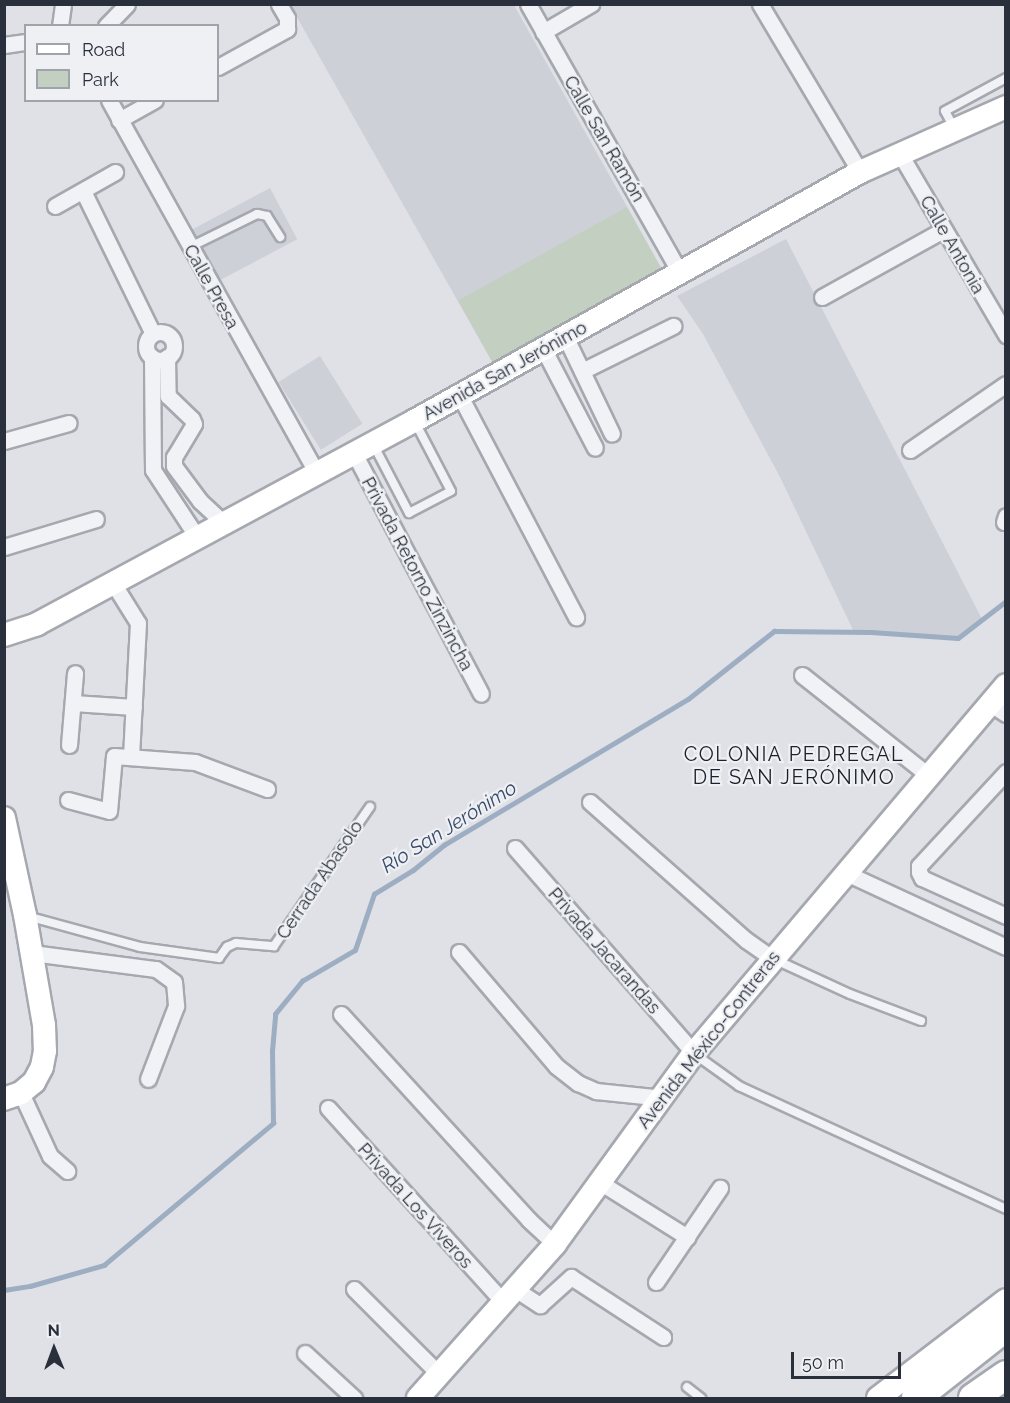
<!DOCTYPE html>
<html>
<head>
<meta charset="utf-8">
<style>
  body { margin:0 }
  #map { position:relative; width:1010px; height:1403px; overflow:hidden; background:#dfe1e6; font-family:Raleway,sans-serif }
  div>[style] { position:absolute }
  .built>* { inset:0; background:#cdd0d7; transform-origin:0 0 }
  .green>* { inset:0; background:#c3cfc1; transform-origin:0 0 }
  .stream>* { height:4.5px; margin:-2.25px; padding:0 2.25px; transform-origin:2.25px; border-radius:2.25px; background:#9dadc2 }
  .roads { filter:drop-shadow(2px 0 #a5a8af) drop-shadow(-2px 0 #a5a8af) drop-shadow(0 2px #a5a8af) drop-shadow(0 -2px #a5a8af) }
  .lane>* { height:8px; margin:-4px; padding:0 4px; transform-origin:4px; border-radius:4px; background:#f1f2f5 }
  .street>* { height:15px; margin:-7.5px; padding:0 7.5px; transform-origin:7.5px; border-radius:7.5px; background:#f1f2f5 }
  .street>.ring { margin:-7.5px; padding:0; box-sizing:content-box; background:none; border:15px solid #f1f2f5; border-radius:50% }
  .secondary>* { height:22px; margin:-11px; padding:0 11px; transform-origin:11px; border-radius:11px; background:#fff }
  .highway>* { height:28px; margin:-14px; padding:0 14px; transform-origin:14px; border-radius:14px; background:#fff }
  span { translate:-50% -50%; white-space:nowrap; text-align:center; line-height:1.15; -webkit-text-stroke:4.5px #eef0f4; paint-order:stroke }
  .street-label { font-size:18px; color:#292f3b }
  .neighbourhood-label { font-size:20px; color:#1c202c; letter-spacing:1.5px }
  .water-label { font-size:20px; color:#384b6a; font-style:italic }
  .frame { position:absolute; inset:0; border:6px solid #292f3b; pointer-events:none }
  .legend { position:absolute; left:24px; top:24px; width:195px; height:78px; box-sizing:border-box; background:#eef0f4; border:2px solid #9fa3aa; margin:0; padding:8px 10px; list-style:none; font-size:18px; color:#292f3b }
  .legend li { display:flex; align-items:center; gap:12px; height:30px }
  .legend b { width:30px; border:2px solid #9fa3aa }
  .north { position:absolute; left:24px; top:1319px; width:60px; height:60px; -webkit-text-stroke:4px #eef0f4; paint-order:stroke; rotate:359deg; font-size:16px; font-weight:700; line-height:24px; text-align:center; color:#292f3b }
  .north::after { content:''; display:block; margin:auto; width:21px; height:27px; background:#292f3b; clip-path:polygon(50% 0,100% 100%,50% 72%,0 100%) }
  .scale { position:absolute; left:791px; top:1352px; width:110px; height:27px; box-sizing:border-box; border:3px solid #292f3b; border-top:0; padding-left:8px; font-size:18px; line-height:21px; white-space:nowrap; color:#292f3b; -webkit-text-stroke:4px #eef0f4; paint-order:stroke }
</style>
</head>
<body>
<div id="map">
  <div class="built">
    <div style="clip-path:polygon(290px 5px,514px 5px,663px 271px,494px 365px)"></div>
    <div style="left:270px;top:188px;width:58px;height:93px;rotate:62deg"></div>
    <div style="clip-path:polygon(786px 239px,982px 619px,958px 638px,854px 632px,780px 477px,703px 334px,677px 296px)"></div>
    <div style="left:320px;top:356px;width:80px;height:49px;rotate:58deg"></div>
  </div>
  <div class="green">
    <div style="left:627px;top:207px;width:73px;height:193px;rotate:61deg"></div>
  </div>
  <div class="stream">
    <div style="left:4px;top:1290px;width:26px;rotate:-9deg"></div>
    <div style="left:30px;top:1286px;width:77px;rotate:-15.8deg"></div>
    <div style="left:104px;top:1265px;width:221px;rotate:-40deg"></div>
    <div style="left:273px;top:1123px;width:72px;rotate:-90.8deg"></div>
    <div style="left:272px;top:1051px;width:37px;rotate:-85deg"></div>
    <div style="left:275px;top:1014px;width:43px;rotate:-50.7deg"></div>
    <div style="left:302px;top:981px;width:61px;rotate:-30.3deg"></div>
    <div style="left:355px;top:950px;width:59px;rotate:-71.3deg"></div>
    <div style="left:374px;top:894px;width:46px;rotate:-31.6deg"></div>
    <div style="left:413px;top:870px;width:40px;rotate:-39deg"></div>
    <div style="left:444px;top:845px;width:284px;rotate:-30.9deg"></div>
    <div style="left:688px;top:699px;width:110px;rotate:-38.3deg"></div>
    <div style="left:774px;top:631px;width:97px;rotate:0.6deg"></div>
    <div style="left:871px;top:632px;width:87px;rotate:3.9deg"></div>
    <div style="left:958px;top:638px;width:61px;rotate:-37.6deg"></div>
  </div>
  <div class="roads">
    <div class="lane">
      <div style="left:954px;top:128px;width:19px;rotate:-118deg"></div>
      <div style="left:945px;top:111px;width:69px;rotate:-28.4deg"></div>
      <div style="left:190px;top:247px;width:75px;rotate:-26.2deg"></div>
      <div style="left:257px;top:214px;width:10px;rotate:11deg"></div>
      <div style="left:267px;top:216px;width:25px;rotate:58deg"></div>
      <div style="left:373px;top:444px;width:78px;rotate:62.4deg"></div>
      <div style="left:409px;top:513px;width:47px;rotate:-27.6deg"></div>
      <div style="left:451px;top:491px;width:78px;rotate:-117.6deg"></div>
      <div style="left:27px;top:916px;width:117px;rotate:15.3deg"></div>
      <div style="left:140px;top:947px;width:80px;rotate:7.9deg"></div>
      <div style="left:219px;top:958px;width:14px;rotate:-54deg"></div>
      <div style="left:227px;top:947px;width:10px;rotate:-24deg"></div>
      <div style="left:236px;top:943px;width:38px;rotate:5deg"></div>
      <div style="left:274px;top:946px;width:169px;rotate:-55.4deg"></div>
      <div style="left:776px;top:960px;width:81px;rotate:24.7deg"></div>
      <div style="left:850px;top:994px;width:76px;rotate:20.8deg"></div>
      <div style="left:696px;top:1055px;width:53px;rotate:35.8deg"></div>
      <div style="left:739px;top:1086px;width:294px;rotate:24.7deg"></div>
      <div style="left:687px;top:1387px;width:18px;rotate:38deg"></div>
    </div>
    <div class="street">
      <div style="left:528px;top:4px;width:309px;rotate:60.5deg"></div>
      <div style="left:760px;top:4px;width:196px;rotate:59.2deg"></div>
      <div style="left:60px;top:26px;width:22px;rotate:-82deg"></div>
      <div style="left:106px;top:26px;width:30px;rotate:-46deg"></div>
      <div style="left:543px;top:32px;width:56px;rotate:-30.3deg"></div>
      <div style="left:4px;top:45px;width:22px;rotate:-8deg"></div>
      <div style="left:218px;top:67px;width:79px;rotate:-28.8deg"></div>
      <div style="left:287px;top:29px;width:11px;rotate:-90deg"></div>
      <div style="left:287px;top:18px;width:16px;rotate:-120deg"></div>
      <div style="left:109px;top:100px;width:426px;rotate:60.9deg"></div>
      <div style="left:119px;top:120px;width:41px;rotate:-29.1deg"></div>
      <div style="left:900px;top:154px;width:210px;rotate:59.6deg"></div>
      <div style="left:83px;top:191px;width:159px;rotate:63.9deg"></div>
      <div style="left:55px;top:206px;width:69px;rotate:-29.5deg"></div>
      <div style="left:822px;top:297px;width:138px;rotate:-29deg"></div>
      <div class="ring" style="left:146px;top:332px;width:13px;height:13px"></div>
      <div style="left:566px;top:338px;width:106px;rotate:64.4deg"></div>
      <div style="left:544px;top:350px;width:110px;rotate:62.5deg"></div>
      <div style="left:152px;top:357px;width:113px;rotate:89.5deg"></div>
      <div style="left:153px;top:470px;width:80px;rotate:56.7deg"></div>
      <div style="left:167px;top:357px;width:39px;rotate:89deg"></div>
      <div style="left:168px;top:396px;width:33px;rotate:44deg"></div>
      <div style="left:192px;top:419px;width:5px;rotate:68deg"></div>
      <div style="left:194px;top:424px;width:39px;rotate:121deg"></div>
      <div style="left:174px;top:457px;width:9px;rotate:90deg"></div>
      <div style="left:174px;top:466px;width:44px;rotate:53.4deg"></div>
      <div style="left:200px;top:501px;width:33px;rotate:43deg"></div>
      <div style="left:582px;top:371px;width:102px;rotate:-26.3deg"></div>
      <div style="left:460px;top:396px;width:250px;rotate:62.3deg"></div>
      <div style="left:4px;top:441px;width:67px;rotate:-15.5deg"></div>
      <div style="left:910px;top:450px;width:116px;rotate:-34.5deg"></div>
      <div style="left:354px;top:453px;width:272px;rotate:62.2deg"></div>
      <div style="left:1004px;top:522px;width:6px;rotate:-72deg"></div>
      <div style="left:4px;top:547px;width:96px;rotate:-16.9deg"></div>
      <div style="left:113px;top:583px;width:47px;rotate:58deg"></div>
      <div style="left:138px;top:623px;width:134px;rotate:93deg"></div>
      <div style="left:802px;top:675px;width:161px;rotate:38.4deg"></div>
      <div style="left:73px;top:703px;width:61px;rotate:3.8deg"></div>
      <div style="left:989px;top:703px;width:20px;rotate:33deg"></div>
      <div style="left:69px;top:745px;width:72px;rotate:-85.2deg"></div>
      <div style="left:1006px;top:772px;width:128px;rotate:132.8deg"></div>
      <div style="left:919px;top:866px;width:6px;rotate:90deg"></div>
      <div style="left:919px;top:872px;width:7px;rotate:63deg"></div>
      <div style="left:922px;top:878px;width:92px;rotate:24.3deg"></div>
      <div style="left:68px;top:800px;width:42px;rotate:15deg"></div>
      <div style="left:109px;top:811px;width:55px;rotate:-84.8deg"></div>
      <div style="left:114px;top:756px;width:81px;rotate:4.2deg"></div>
      <div style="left:195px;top:762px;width:77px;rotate:20.6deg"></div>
      <div style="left:590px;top:802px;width:208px;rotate:41.5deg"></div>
      <div style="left:746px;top:940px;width:32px;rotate:35deg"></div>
      <div style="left:515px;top:848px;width:272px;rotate:48.9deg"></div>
      <div style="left:846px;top:873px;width:176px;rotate:24.8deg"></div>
      <div style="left:459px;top:952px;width:150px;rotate:49.6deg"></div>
      <div style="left:556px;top:1066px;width:28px;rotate:38deg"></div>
      <div style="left:578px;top:1083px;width:20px;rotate:24deg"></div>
      <div style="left:596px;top:1091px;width:68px;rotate:5.9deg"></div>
      <div style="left:32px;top:953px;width:125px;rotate:7.4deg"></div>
      <div style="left:156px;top:969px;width:22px;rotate:36deg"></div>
      <div style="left:174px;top:982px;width:24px;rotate:85deg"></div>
      <div style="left:176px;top:1006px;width:78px;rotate:111deg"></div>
      <div style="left:341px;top:1014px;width:279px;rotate:47.6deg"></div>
      <div style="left:529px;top:1220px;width:35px;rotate:43deg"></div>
      <div style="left:21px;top:1093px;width:69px;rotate:65.3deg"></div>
      <div style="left:50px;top:1156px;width:23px;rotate:41deg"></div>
      <div style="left:328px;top:1108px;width:263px;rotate:47.9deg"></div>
      <div style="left:601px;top:1183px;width:102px;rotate:32.1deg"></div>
      <div style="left:656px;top:1282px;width:114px;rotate:-55.8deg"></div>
      <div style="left:354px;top:1289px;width:120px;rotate:45deg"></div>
      <div style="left:515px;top:1289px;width:30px;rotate:33deg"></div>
      <div style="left:540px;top:1305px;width:42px;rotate:-42.1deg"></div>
      <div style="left:571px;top:1277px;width:110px;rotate:33.1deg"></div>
      <div style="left:305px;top:1353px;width:67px;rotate:42.6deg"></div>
    </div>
    <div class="secondary">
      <div style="left:4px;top:635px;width:35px;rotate:-18deg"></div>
      <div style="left:37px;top:624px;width:428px;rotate:-28.3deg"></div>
      <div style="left:414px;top:421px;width:511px;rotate:-29.17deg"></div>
      <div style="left:860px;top:172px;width:160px;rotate:-24deg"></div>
      <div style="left:4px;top:818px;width:99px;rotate:77.8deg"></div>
      <div style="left:25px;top:915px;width:112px;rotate:80.2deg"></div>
      <div style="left:44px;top:1025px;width:26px;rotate:88deg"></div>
      <div style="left:45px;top:1051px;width:16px;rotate:101deg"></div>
      <div style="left:42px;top:1067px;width:17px;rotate:118deg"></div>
      <div style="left:34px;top:1082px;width:17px;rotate:140deg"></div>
      <div style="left:21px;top:1093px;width:18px;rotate:161deg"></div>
      <div style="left:418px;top:1398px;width:206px;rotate:-48.3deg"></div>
      <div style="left:555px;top:1244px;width:236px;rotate:-54deg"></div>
      <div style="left:694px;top:1053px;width:482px;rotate:-49.7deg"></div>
      <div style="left:878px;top:1398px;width:161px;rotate:-37.4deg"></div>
    </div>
    <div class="highway">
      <div style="left:916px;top:1398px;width:115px;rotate:-38.3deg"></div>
      <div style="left:973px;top:1398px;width:40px;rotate:-34.9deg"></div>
    </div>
  </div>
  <div class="street-label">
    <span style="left:604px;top:139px;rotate:60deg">Calle San Ramón</span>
    <span style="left:952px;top:245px;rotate:60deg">Calle Antonia</span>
    <span style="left:211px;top:287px;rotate:61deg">Calle Presa</span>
    <span style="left:505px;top:371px;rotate:-29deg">Avenida San Jerónimo</span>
    <span style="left:417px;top:574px;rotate:62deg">Privada Retorno Zinzincha</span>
    <span style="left:320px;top:880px;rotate:-56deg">Cerrada Abasolo</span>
    <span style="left:604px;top:951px;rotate:49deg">Privada Jacarandas</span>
    <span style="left:709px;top:1040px;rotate:-52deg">Avenida México-Contreras</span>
    <span style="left:415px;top:1206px;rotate:48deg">Privada Los Viveros</span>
  </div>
  <div class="neighbourhood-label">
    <span style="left:794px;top:766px">COLONIA PEDREGAL<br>DE SAN JERÓNIMO</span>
  </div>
  <div class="water-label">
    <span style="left:449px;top:827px;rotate:-32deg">Río San Jerónimo</span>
  </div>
  <div class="frame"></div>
  <ul class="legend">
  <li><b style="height:8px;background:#fff"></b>Road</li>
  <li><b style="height:16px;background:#c3cfc1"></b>Park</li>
  </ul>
  <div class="north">N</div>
  <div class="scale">50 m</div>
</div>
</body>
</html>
